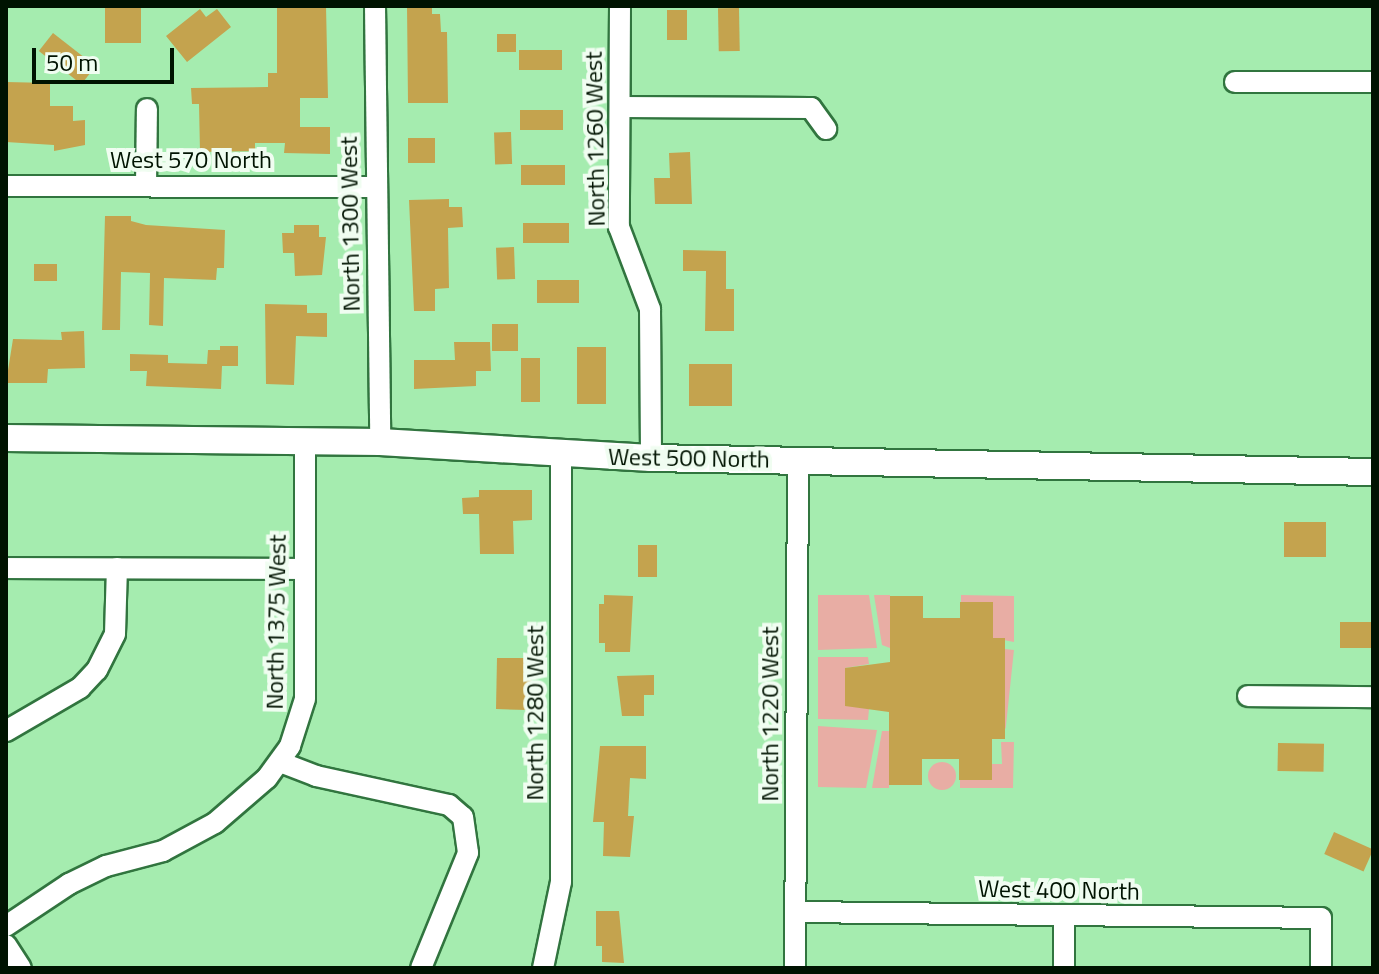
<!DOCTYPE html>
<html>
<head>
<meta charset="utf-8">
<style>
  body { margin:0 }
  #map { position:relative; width:1379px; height:974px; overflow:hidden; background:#a5ecaf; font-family:"Titillium Web",sans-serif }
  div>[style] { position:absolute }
  .green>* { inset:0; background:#e8ada4; transform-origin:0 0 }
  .round { border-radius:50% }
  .building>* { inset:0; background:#c4a34e; transform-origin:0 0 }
  .roads { filter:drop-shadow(2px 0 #31753f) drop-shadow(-2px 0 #31753f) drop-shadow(0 2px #31753f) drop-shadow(0 -2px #31753f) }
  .minor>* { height:20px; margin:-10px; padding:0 10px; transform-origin:10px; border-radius:10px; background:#fff }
  .tertiary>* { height:26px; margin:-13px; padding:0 13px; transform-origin:13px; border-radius:13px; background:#fff }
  span { translate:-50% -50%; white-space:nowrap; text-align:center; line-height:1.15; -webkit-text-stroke:8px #f0fdf1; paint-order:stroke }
  .street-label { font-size:24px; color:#001301 }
  .frame { position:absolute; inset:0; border:8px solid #001301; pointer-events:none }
  .scale { position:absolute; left:32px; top:48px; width:142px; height:36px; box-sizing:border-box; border:4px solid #001301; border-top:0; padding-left:10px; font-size:24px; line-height:28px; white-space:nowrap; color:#001301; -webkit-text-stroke:6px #f0fdf1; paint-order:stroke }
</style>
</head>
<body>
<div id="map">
  <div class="green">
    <div style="clip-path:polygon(818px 595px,869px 595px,877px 648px,818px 650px)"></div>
    <div style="clip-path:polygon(874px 595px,890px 595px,890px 648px,882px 645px)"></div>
    <div style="clip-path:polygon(961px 595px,1014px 596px,1014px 642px,993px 638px,993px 602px,961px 602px)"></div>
    <div style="left:1005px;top:649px;width:9px;height:79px;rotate:6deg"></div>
    <div style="clip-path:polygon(818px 657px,868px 657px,869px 664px,845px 668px,845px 705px,869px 709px,868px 720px,818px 719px)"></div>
    <div style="clip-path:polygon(818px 726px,877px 730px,866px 788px,818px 787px)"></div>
    <div style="clip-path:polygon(882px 731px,889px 731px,889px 788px,872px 788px)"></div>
    <div style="clip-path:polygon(1001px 742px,1014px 742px,1013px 788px,960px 788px,960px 780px,992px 780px,992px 764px,1002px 764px)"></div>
    <div class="round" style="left:928px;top:762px;width:28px;height:28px"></div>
  </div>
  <div class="building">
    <div style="left:105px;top:6px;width:36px;height:37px"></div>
    <div style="clip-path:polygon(277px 6px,326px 6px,328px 98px,300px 98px,300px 127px,330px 127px,330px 154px,284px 153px,285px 143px,255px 143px,255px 151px,200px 152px,199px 104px,192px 104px,191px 88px,268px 87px,268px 73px,277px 73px)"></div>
    <div style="clip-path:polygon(407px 6px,432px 6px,432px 14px,440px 14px,441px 32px,447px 32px,448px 103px,408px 103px)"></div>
    <div style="left:739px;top:8px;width:43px;height:21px;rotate:89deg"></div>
    <div style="clip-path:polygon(200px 9px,206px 17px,217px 9px,231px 27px,187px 62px,166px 36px)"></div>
    <div style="left:667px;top:10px;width:20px;height:30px"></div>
    <div style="left:53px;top:33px;width:54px;height:23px;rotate:38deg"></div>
    <div style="left:497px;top:34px;width:19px;height:18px"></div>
    <div style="left:519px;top:50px;width:43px;height:20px"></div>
    <div style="clip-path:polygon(6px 82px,50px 83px,50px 106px,73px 106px,73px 121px,85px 120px,85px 145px,54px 151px,54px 145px,6px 142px)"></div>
    <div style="left:520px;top:110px;width:43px;height:20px"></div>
    <div style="left:511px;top:132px;width:32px;height:17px;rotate:88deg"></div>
    <div style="left:408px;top:138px;width:27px;height:25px"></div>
    <div style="clip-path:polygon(690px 152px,692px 204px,655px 204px,654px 178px,670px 178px,669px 153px)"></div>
    <div style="left:521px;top:165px;width:44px;height:20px"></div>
    <div style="clip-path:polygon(449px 199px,449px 207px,462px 207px,463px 227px,448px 228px,449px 288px,435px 289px,435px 311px,414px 311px,409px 200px)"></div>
    <div style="clip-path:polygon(105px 216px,131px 216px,131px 221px,146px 225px,225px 230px,224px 268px,217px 268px,216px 280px,164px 278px,163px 326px,149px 325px,150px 273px,121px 272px,120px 330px,102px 330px)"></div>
    <div style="left:569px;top:223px;width:20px;height:46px;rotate:90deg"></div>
    <div style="clip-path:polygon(294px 225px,319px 225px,319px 237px,326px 237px,322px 275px,295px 276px,294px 253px,283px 253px,282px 233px,294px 233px)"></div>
    <div style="left:514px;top:247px;width:32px;height:18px;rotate:88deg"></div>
    <div style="clip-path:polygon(683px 250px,726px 251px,726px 289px,734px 289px,734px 331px,705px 331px,706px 271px,683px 271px)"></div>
    <div style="left:34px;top:264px;width:23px;height:17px"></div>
    <div style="left:537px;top:280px;width:42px;height:23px"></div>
    <div style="clip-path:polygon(265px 304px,307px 305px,307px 313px,327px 313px,327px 337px,296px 336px,294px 385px,266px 384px)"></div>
    <div style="left:492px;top:324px;width:26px;height:27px"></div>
    <div style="clip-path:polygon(84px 331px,85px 368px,48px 369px,47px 383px,6px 383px,13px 339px,62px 340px,61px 332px)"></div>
    <div style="clip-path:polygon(454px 342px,490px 342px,491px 371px,476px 371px,476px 386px,414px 389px,414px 360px,455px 360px)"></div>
    <div style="clip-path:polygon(220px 346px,238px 346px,238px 366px,222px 366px,221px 389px,146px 386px,147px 371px,130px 371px,130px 354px,168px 355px,168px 363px,207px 364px,208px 350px,220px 350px)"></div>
    <div style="left:577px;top:347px;width:29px;height:57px"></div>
    <div style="left:521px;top:358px;width:19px;height:44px"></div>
    <div style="left:689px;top:364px;width:43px;height:42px"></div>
    <div style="clip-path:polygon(479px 490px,532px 490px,532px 520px,513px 521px,514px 554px,480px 554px,479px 514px,463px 514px,462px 498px,479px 497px)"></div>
    <div style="left:1284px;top:522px;width:42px;height:35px"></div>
    <div style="left:638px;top:545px;width:19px;height:32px"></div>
    <div style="clip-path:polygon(604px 595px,633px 596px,630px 652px,605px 652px,605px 643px,599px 643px,599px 604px,604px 604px)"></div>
    <div style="clip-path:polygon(890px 596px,923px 596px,923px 618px,960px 618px,960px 602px,993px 602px,993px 638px,1005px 638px,1005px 739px,992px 739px,992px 780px,959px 780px,959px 759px,922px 759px,922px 785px,889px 785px,889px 712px,845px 706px,845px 668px,890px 662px)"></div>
    <div style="left:1340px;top:622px;width:33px;height:26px"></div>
    <div style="clip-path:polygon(497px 658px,535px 658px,527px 710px,496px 709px)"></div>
    <div style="clip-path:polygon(654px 675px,654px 695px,644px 695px,644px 716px,622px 716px,617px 676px)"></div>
    <div style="left:1278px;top:743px;width:46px;height:28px;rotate:1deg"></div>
    <div style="clip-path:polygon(600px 746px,646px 746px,646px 779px,630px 778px,628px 816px,634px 816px,630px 857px,603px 856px,604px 822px,593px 822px)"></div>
    <div style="left:1334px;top:832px;width:43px;height:24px;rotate:24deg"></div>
    <div style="clip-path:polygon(596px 911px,619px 911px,624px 963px,602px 962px,602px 946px,596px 946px)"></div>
  </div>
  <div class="roads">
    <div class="minor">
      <div style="left:375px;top:6px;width:436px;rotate:89.3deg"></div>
      <div style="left:620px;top:6px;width:221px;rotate:90.3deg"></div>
      <div style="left:619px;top:227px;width:88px;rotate:69.3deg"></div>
      <div style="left:650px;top:309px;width:149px;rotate:89.6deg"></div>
      <div style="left:1235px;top:82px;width:138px"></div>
      <div style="left:620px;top:107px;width:191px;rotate:0.3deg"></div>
      <div style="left:811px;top:108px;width:26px;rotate:54deg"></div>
      <div style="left:6px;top:186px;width:369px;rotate:0.2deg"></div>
      <div style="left:146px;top:186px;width:77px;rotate:-89.3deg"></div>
      <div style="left:6px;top:568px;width:299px;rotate:0.2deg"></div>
      <div style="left:1248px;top:696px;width:125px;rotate:0.5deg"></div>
      <div style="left:6px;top:731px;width:86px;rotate:-30.2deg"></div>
      <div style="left:80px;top:688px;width:25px;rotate:-47deg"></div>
      <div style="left:97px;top:670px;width:40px;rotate:-63.4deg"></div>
      <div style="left:115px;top:634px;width:66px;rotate:-88.3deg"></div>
      <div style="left:280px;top:762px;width:39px;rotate:21deg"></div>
      <div style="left:316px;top:776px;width:136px;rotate:12.3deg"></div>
      <div style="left:449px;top:805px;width:18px;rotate:41deg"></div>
      <div style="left:463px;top:817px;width:36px;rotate:82deg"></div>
      <div style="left:468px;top:853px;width:124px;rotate:112.2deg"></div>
      <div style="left:796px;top:912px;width:525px;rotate:0.65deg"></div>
      <div style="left:1321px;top:918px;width:50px;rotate:90deg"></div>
      <div style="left:1064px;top:916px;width:52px;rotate:90deg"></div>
      <div style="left:6px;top:926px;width:76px;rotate:-33.7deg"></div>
      <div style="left:69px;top:884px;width:41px;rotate:-25.9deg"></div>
      <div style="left:106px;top:866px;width:59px;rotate:-14.7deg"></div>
      <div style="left:163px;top:851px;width:59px;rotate:-28.3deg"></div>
      <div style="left:215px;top:823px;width:69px;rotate:-40.9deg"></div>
      <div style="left:267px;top:778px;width:39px;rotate:-54deg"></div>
      <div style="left:290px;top:746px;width:49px;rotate:-72.3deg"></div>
      <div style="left:305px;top:699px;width:258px;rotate:-90deg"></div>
      <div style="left:6px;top:945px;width:27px;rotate:57deg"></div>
      <div style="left:543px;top:968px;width:88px;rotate:-78.2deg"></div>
      <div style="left:561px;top:882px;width:426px;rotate:-90deg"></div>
      <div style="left:795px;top:968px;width:509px;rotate:-89.66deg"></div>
    </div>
    <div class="tertiary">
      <div style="left:6px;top:438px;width:374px;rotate:0.6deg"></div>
      <div style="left:380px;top:442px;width:271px;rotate:3.4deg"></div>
      <div style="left:651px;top:458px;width:722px;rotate:1.11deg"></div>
    </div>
  </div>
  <div class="street-label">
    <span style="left:595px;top:139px;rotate:-91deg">North 1260 West</span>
    <span style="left:191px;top:160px">West 570 North</span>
    <span style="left:350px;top:224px;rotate:-91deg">North 1300 West</span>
    <span style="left:689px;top:458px;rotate:1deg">West 500 North</span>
    <span style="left:276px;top:622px;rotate:-89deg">North 1375 West</span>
    <span style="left:535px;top:713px;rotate:-90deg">North 1280 West</span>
    <span style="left:770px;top:714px;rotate:-90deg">North 1220 West</span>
    <span style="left:1059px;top:890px;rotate:1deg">West 400 North</span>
  </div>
  <div class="frame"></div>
  <div class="scale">50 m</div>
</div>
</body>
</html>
